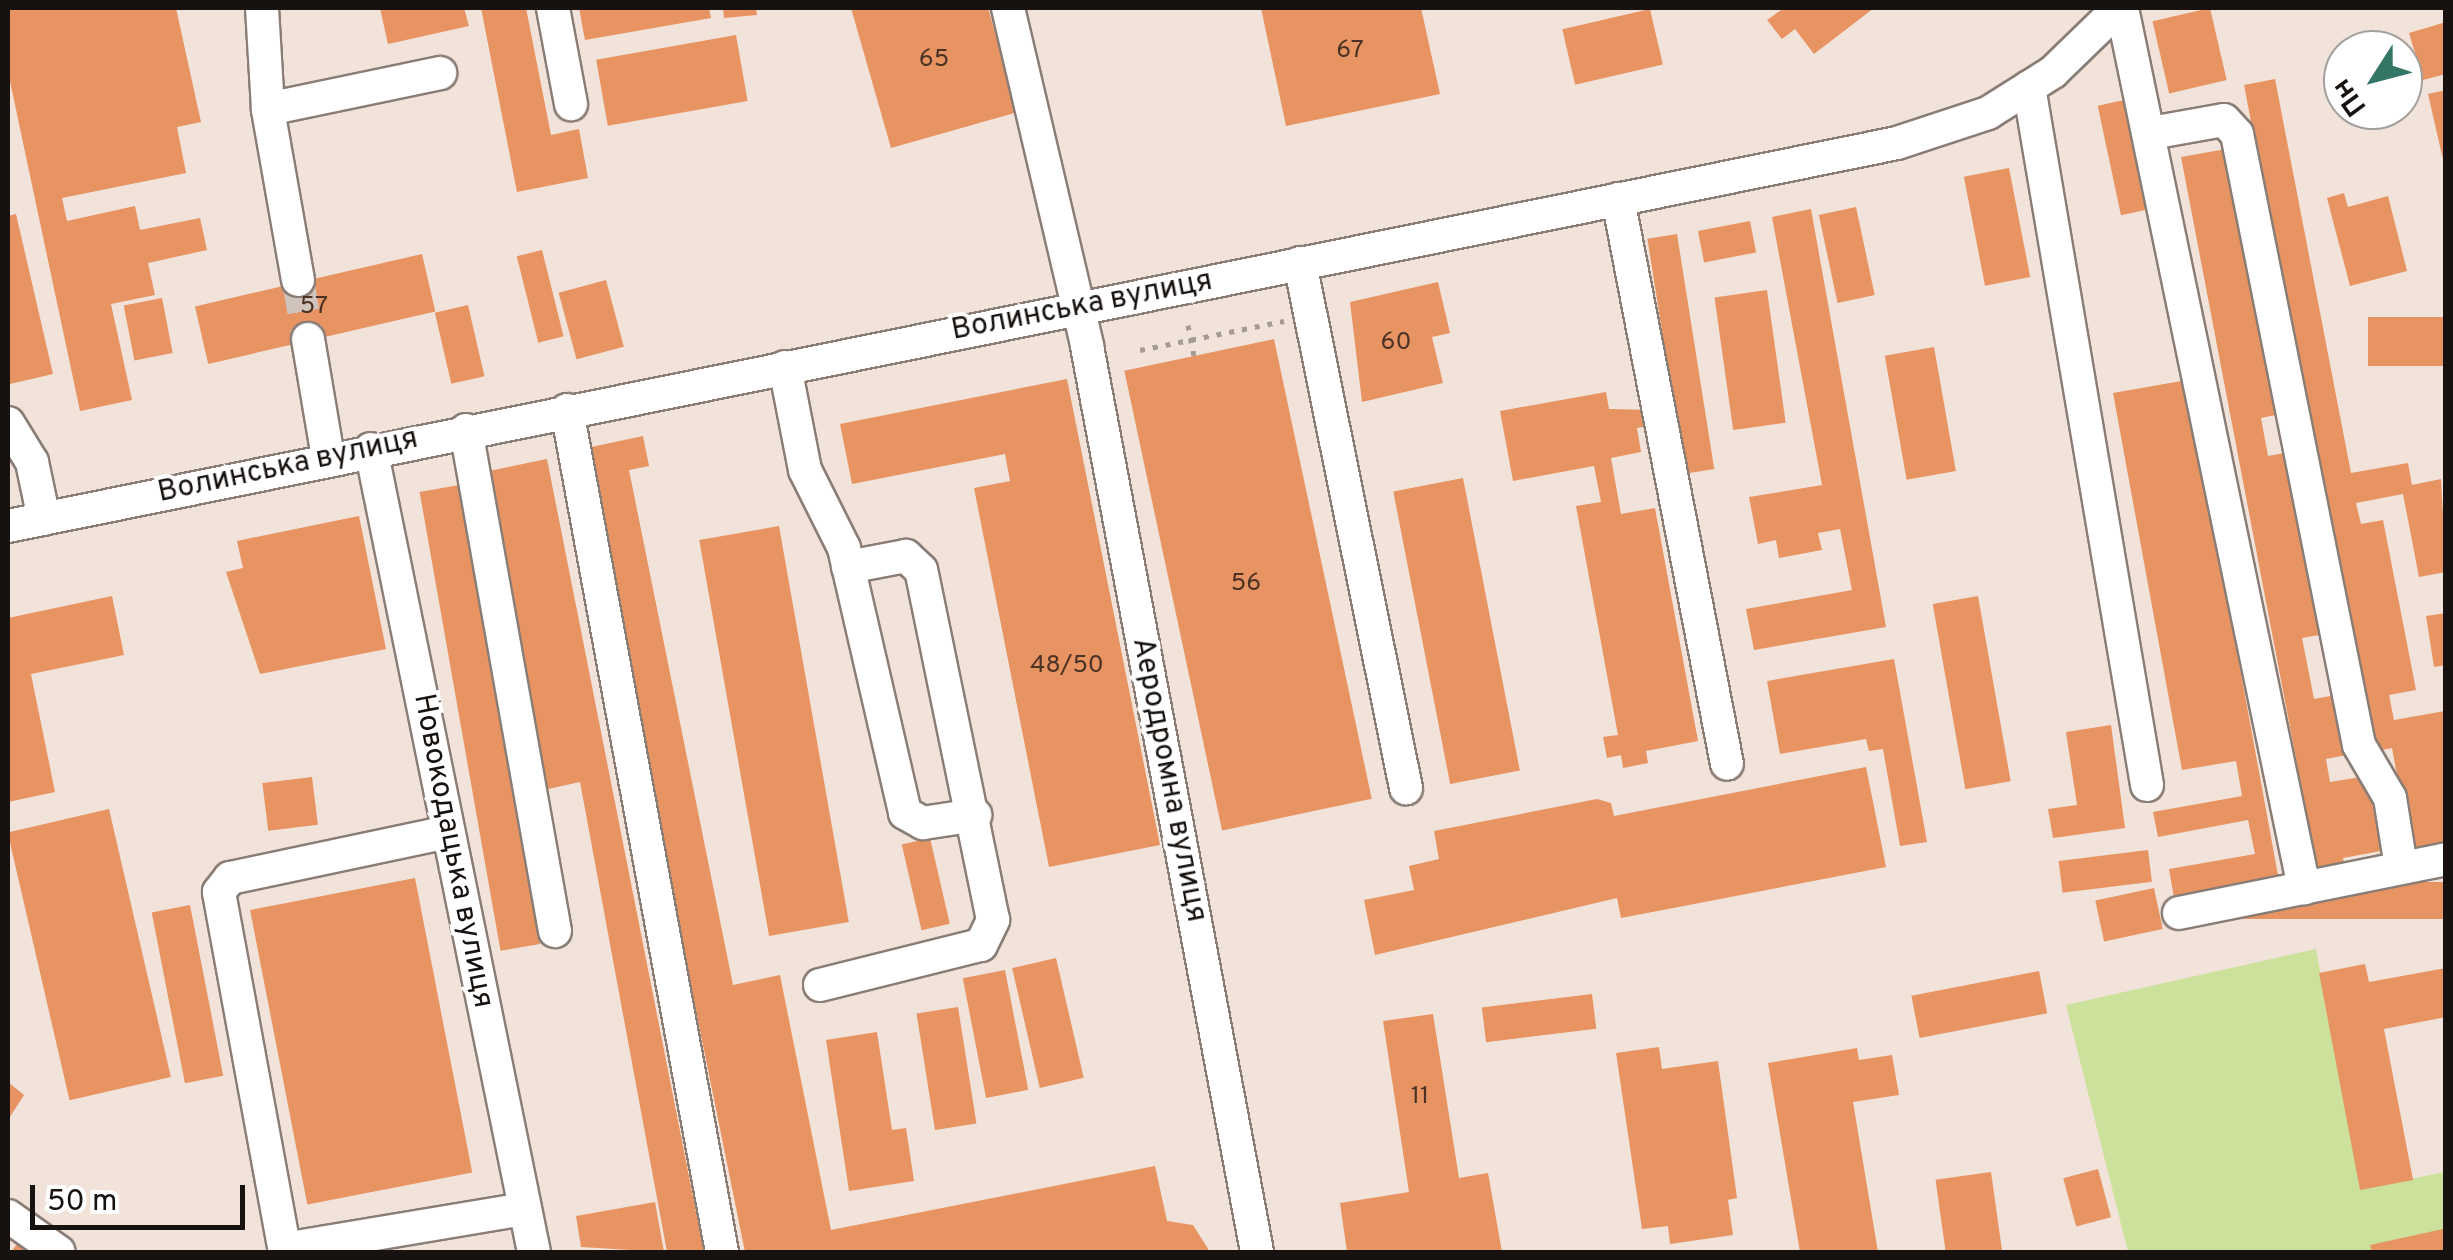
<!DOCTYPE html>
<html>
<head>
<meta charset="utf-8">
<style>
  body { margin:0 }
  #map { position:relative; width:2453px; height:1260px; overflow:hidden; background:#f1e2da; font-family:Overpass,sans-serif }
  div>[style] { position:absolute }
  .green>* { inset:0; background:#cce29c }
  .building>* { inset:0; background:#e79462; transform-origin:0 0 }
  .minor-tunnel>* { height:32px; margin-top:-16px; transform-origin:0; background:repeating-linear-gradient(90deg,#d0c3bc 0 32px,transparent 0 48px) }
  .path>* { height:5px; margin-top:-2.5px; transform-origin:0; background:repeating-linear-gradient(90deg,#a59a94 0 5px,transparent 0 13px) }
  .roads { filter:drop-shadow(2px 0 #8a7d76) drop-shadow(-2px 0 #8a7d76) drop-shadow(0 2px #8a7d76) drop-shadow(0 -2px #8a7d76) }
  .minor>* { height:32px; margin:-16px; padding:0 16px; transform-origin:16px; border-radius:16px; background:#fff }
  span { translate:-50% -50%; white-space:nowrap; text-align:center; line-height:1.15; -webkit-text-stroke:8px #fff; paint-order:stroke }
  .number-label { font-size:25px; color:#4b3224 }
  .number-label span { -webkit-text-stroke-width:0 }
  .street-label { font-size:30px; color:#17120f }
  .frame { position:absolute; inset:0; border:10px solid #17120f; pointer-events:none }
  .north { position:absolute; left:2323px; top:30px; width:100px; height:100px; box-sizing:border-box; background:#fff; border:2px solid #a2a09f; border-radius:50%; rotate:234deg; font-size:28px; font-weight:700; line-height:40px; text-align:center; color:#17120f }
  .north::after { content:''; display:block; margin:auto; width:35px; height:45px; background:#347666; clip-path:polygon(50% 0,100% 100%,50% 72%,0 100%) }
  .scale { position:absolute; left:30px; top:1185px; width:215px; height:45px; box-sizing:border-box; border:5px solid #17120f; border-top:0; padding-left:12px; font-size:30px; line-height:35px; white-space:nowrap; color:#17120f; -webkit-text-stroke:8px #fff; paint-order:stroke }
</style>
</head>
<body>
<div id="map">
  <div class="green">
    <div style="clip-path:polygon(2316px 949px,2360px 1189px,2445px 1172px,2445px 1252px,2128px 1252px,2066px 1005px)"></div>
  </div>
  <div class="building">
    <div style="clip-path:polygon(8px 8px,176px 8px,201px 122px,177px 127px,186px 173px,62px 198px,67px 221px,135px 206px,140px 230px,200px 218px,207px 250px,148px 263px,155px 295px,111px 304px,132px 400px,80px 411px,8px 72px)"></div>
    <div style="clip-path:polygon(380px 8px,464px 8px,469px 26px,388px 44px)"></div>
    <div style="clip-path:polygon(481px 8px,526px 8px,551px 135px,579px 129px,588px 178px,517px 192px)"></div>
    <div style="clip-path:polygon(579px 8px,709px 8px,711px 18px,585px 40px)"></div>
    <div style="clip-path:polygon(723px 8px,756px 8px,757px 15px,724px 18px)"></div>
    <div style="clip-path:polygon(851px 8px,988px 8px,1018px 112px,891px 148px)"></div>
    <div style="clip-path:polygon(1261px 8px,1421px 8px,1440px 94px,1286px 126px)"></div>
    <div style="clip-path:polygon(1784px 8px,1874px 8px,1814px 54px,1795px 29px,1782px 39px,1767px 20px)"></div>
    <div style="left:2210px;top:8px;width:74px;height:59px;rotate:77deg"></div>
    <div style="left:1650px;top:9px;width:57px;height:90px;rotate:77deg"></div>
    <div style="clip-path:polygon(2446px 22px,2446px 74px,2423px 80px,2409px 33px)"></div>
    <div style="left:736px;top:35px;width:67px;height:142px;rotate:80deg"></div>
    <div style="clip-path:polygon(2275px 79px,2351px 473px,2408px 463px,2412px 485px,2441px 479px,2446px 572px,2419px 577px,2403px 494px,2356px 503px,2361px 524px,2383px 520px,2416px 690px,2389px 695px,2394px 720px,2445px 711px,2446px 850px,2412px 856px,2392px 748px,2372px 752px,2244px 85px)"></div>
    <div style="clip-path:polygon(2446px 90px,2446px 164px,2444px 164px,2428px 94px)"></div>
    <div style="left:2129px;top:99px;width:112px;height:32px;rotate:78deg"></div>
    <div style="clip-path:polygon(2226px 149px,2276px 415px,2261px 418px,2268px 456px,2284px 453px,2319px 635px,2302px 638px,2314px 699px,2336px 695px,2347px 755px,2326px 759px,2330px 782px,2367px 776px,2381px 851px,2343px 858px,2346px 874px,2319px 879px,2181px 157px)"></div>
    <div style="left:2009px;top:168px;width:111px;height:46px;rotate:79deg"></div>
    <div style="clip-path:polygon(2344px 193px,2348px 207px,2388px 196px,2407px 271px,2350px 286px,2327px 198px)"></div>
    <div style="left:1856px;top:207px;width:90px;height:38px;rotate:78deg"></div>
    <div style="clip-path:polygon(1811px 209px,1886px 627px,1754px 650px,1746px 609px,1852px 590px,1840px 529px,1818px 533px,1822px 550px,1779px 558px,1776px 540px,1758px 544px,1749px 497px,1822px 485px,1772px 217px)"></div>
    <div style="clip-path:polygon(16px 214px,53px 374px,10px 384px,8px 216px)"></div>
    <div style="left:1750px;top:221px;width:32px;height:53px;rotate:79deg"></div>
    <div style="left:1677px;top:234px;width:238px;height:30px;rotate:81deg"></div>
    <div style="left:542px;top:250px;width:89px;height:26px;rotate:76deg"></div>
    <div style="left:422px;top:254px;width:59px;height:233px;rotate:77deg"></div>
    <div style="left:606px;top:280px;width:69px;height:49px;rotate:75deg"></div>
    <div style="clip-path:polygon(1438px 282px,1450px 333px,1432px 337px,1443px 383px,1362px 402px,1350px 302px)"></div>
    <div style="left:1767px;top:290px;width:134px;height:53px;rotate:82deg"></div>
    <div style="left:162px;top:298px;width:56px;height:39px;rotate:79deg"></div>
    <div style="left:468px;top:305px;width:73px;height:34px;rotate:77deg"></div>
    <div style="left:2446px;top:317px;width:49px;height:78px;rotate:90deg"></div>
    <div style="left:1274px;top:339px;width:470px;height:153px;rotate:78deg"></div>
    <div style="left:1934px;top:347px;width:126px;height:50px;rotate:80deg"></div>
    <div style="clip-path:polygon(1067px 379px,1160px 845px,1049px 867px,974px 488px,1010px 481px,1005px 454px,852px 484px,840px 424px)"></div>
    <div style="clip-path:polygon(2187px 380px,2280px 886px,2175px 904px,2169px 869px,2255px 854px,2248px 820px,2158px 837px,2153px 812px,2242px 796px,2236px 761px,2182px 770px,2113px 393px)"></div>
    <div style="clip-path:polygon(1606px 392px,1609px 409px,1651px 410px,1654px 425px,1637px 428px,1641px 452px,1611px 458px,1621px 514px,1655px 508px,1698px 741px,1646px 751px,1648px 763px,1623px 768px,1621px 755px,1607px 758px,1603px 737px,1618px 735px,1576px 506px,1601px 502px,1594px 466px,1513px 481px,1500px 411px)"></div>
    <div style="clip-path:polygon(643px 436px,649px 466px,629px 470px,733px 985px,780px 975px,831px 1230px,1155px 1166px,1167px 1221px,1193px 1225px,1210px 1252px,745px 1252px,582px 449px)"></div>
    <div style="clip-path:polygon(547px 459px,704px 1252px,667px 1252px,580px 782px,548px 789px,489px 471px)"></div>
    <div style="left:1463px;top:478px;width:298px;height:71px;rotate:79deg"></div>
    <div style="left:459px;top:485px;width:466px;height:40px;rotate:80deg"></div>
    <div style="clip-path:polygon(359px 516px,386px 649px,260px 674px,226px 572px,243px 568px,237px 541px)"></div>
    <div style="left:779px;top:526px;width:402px;height:81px;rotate:80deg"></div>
    <div style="clip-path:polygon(112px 596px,124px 655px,31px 674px,55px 792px,8px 802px,8px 618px)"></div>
    <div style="left:1978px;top:596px;width:188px;height:46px;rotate:80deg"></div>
    <div style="clip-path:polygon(2446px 613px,2446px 665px,2434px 667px,2426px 616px)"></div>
    <div style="clip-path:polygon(1894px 659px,1927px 842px,1900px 846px,1883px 749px,1869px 751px,1866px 739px,1780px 754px,1767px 681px)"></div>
    <div style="clip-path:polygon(2111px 725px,2125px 828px,2053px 838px,2048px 809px,2077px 805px,2066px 732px)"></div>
    <div style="clip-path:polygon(1866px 767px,1886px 867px,1621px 918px,1617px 898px,1375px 955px,1364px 900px,1414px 890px,1409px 866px,1439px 859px,1434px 831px,1597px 799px,1611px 803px,1614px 816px)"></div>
    <div style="left:312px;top:777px;width:48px;height:50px;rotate:83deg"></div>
    <div style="left:109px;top:809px;width:275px;height:104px;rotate:77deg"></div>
    <div style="left:930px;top:838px;width:88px;height:29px;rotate:77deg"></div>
    <div style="left:2148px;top:850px;width:32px;height:90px;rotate:83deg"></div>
    <div style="left:415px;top:878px;width:300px;height:168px;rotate:79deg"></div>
    <div style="left:2446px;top:882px;width:37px;height:271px;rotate:90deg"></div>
    <div style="left:2154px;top:888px;width:42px;height:60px;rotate:78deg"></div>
    <div style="left:190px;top:905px;width:174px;height:39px;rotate:79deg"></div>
    <div style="left:1056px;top:958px;width:123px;height:45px;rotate:77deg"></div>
    <div style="clip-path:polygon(2365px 964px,2369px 982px,2446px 968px,2446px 1017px,2384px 1029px,2413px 1180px,2360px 1190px,2319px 973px)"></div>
    <div style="left:1005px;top:970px;width:122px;height:43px;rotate:79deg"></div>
    <div style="left:2039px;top:971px;width:43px;height:130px;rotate:79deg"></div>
    <div style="left:1592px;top:994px;width:35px;height:111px;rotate:83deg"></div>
    <div style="left:958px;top:1007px;width:118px;height:42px;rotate:81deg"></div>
    <div style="clip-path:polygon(1433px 1014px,1459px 1178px,1488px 1173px,1502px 1252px,1347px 1252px,1340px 1203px,1409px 1192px,1383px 1021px)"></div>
    <div style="clip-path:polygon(877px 1032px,892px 1130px,906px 1128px,914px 1181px,849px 1191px,826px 1040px)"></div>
    <div style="clip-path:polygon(1659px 1047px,1662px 1069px,1718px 1061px,1737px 1198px,1728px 1200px,1733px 1235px,1670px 1244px,1668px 1226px,1642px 1229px,1616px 1053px)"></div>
    <div style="clip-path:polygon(1857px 1048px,1859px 1060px,1892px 1055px,1899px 1095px,1853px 1102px,1878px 1252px,1800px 1252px,1768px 1063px)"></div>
    <div style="clip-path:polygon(8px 1082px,24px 1095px,8px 1120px)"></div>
    <div style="left:2098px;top:1169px;width:50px;height:36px;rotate:75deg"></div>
    <div style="left:1991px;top:1172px;width:81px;height:56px;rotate:82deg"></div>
    <div style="clip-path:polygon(655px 1202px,664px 1252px,581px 1247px,576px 1216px)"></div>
    <div style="clip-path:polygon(2443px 1229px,2446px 1252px,2372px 1252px,2370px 1245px)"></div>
    <div style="clip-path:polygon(20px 1240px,37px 1252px,11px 1252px)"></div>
  </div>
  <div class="minor-tunnel">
    <div style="left:298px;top:280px;width:60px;rotate:80.4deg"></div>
  </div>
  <div class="path">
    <div style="left:1188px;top:325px;width:31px;rotate:79deg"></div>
    <div style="left:1140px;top:350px;width:147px;rotate:-11.4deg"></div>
  </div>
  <div class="roads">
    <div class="minor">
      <div style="left:262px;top:8px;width:101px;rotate:86.6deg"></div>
      <div style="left:553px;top:8px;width:98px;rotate:79.4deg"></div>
      <div style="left:1008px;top:8px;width:347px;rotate:76.8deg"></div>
      <div style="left:1087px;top:346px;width:922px;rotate:79.37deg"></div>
      <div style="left:2122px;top:8px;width:899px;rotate:78.31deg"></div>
      <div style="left:2029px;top:87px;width:708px;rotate:80.4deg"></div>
      <div style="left:2151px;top:133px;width:74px;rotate:-10.1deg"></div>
      <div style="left:2224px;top:120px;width:19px;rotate:47deg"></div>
      <div style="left:2237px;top:134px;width:623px;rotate:78.71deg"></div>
      <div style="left:2359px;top:745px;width:61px;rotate:59.7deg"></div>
      <div style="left:2390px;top:798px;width:70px;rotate:80.9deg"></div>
      <div style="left:1618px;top:199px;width:575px;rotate:79.08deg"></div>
      <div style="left:1300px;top:263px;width:536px;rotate:78.59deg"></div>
      <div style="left:298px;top:280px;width:174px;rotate:-100deg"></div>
      <div style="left:268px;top:109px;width:176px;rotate:-11.8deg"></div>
      <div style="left:308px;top:339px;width:120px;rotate:80.4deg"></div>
      <div style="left:785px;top:367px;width:105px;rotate:79deg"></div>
      <div style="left:805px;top:470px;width:87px;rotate:63.4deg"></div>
      <div style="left:844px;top:548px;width:272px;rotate:77deg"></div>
      <div style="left:905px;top:813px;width:21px;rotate:29deg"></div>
      <div style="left:923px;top:823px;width:53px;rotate:-8.7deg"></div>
      <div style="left:567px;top:410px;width:856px;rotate:79.57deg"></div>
      <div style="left:8px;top:423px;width:46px;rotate:58.4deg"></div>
      <div style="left:32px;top:462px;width:58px;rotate:78.1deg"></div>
      <div style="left:466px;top:430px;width:509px;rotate:79.93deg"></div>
      <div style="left:371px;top:449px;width:819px;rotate:78.53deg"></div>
      <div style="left:8px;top:526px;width:1927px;rotate:-11.46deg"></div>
      <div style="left:1897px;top:143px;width:96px;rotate:-18.2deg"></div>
      <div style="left:1988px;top:113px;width:77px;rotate:-32.2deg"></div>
      <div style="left:2053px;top:72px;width:92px;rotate:-44.1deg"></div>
      <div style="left:2179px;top:913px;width:272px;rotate:-11.4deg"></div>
      <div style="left:820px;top:985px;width:166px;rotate:-14deg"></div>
      <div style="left:981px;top:945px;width:28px;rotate:-64deg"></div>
      <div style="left:993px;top:920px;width:357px;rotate:-101.6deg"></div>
      <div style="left:921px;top:570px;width:21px;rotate:-137deg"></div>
      <div style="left:906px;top:556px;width:59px;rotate:169.3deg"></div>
      <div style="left:8px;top:1216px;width:62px;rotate:35.2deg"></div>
      <div style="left:285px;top:1249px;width:243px;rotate:-9.5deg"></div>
      <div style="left:285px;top:1252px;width:366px;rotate:-100.4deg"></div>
      <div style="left:219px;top:892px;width:18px;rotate:-52deg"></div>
      <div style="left:230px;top:878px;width:223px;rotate:-11.9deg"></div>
    </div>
  </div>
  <div class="number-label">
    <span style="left:1350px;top:51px">67</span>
    <span style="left:934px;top:60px">65</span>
    <span style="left:314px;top:307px">57</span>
    <span style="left:1396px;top:343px">60</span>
    <span style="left:1246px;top:584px">56</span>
    <span style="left:1067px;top:666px">48/50</span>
    <span style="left:1420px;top:1097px">11</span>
  </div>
  <div class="street-label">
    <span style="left:1082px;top:307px;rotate:-11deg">Волинська вулиця</span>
    <span style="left:288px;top:467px;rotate:-12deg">Волинська вулиця</span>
    <span style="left:1168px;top:780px;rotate:79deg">Аеродромна вулиця</span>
    <span style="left:452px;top:851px;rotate:79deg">Новокодацька вулиця</span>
  </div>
  <div class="frame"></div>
  <div class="north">Пн</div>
  <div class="scale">50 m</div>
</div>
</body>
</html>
